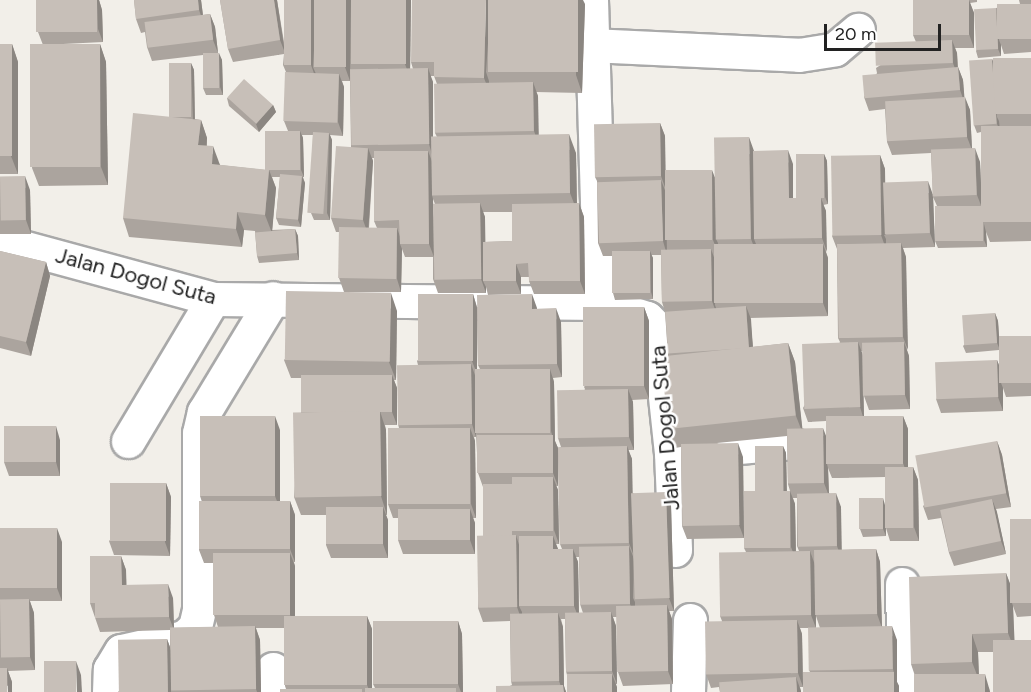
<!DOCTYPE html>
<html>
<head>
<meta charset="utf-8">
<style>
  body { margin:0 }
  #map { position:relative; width:1031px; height:692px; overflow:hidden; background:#f2efe9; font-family:Figtree,sans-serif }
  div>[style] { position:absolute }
  .roads { filter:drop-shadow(2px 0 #a9a9a9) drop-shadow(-2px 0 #a9a9a9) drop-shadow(0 2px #a9a9a9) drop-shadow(0 -2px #a9a9a9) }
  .minor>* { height:33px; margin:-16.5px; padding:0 16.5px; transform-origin:16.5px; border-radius:16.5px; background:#fff }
  .wall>* { inset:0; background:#aba49e }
  .shaded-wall>* { inset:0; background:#8b8681 }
  .building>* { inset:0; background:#c7bfb8; transform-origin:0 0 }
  span { translate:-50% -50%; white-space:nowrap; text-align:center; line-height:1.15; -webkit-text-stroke:5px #fff; paint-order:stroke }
  .street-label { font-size:22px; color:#222 }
  .scale { position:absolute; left:824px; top:24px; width:117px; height:27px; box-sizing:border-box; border:3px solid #222; border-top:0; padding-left:8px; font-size:18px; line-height:21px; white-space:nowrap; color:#222; -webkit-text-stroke:4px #fff; paint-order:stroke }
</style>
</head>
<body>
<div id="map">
  <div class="roads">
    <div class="minor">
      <div style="left:591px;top:0;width:303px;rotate:88.3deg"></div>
      <div style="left:590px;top:45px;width:209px;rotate:2.7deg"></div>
      <div style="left:799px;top:55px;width:36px;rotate:-9deg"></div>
      <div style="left:835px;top:49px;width:30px;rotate:-40deg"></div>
      <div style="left:0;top:241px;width:221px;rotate:15.2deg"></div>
      <div style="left:213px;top:299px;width:387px;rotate:0.6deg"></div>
      <div style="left:600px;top:303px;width:49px;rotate:17.7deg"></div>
      <div style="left:647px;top:318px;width:13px;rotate:45deg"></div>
      <div style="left:656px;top:327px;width:14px;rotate:78deg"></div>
      <div style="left:659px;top:341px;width:113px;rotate:83.9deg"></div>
      <div style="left:671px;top:453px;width:97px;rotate:87.6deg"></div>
      <div style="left:128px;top:441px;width:165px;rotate:-59.1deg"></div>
      <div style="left:694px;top:451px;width:90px;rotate:-5.1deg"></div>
      <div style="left:902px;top:584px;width:108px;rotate:88.9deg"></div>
      <div style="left:273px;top:669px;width:23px;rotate:90deg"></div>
      <div style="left:109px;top:692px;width:23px;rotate:-88deg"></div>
      <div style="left:110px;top:669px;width:21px;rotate:-59deg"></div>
      <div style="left:121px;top:651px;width:65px;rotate:-12.5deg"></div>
      <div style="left:184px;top:637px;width:15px;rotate:-42deg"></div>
      <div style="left:195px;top:627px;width:17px;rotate:-77deg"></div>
      <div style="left:199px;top:610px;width:177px;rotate:-90deg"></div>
      <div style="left:199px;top:433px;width:22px;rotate:-77deg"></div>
      <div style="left:204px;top:412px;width:133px;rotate:-58.8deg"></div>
      <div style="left:688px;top:692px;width:72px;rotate:-88.4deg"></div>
    </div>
  </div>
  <div class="wall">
    <div style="clip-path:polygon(36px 0,99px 0,102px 10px,103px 42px,63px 44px,100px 44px,106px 62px,108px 185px,39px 186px,32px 168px,43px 45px,38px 32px)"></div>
    <div style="clip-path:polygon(134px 0,201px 0,203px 15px,210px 14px,215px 27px,218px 53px,222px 60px,223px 95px,206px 95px,203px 88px,203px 55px,152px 61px,147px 47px,145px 32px,141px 33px,136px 19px)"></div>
    <div style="clip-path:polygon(evenodd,220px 0,277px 0,284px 42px,284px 0,411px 0,410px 69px,413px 69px,411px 62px,585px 4px,582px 93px,536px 92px,538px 96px,538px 135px,576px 153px,577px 203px,579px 203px,584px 217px,585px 294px,534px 294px,529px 281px,529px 277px,521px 277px,521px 294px,488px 295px,486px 287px,486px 293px,438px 293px,433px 279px,433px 257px,405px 257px,402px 249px,401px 292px,348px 292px,397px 311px,396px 380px,394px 380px,397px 388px,397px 425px,385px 425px,386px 430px,387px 515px,386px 515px,388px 520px,388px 558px,331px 558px,326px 545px,326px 515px,301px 515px,294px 497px,301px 412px,301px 378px,291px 378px,284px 360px,344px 292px,339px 278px,339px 232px,336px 232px,331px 218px,351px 147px,350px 81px,342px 81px,344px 87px,343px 136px,330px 135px,332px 140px,330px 220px,314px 220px,311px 213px,313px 135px,302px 135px,303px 138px,304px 177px,303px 177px,305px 183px,301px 227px,279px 225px,276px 218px,280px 177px,272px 177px,276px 188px,272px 230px,295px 229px,298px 236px,299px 260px,259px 263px,257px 256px,255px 231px,244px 230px,242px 247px,129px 237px,123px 218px,171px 117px,191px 63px,194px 70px,195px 119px,201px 120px,207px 138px,207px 146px,220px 165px,265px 170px,288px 131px,284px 121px,286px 72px,283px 65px,284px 54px,233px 62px,228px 49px,220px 0,430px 76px,434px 76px,437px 84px,435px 133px,437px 137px,433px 137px,433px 82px,430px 76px,220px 0,372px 158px,374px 158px,374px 221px,377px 228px,369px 228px,373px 161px,372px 158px,220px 0,433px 199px,435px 204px,433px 218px,433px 199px,220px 0,483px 212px,512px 212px,512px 241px,485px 242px,485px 217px,483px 212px)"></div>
    <div style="clip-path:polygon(evenodd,913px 0,977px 0,977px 2px,970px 3px,974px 13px,974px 48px,955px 48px,957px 53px,958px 67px,963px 80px,964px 97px,970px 110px,972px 148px,980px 162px,982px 206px,983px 206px,981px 132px,977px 133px,974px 125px,992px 59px,993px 61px,1031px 58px,1031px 241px,990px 242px,986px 232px,987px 247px,938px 248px,935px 241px,937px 206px,933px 197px,935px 247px,903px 248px,906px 257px,907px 350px,909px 356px,910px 409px,869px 410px,864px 396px,863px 351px,861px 351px,864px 416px,903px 416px,908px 429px,908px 467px,913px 467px,918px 480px,919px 541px,890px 541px,886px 528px,886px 536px,863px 537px,860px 529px,885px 505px,885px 477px,832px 478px,828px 468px,829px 493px,841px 507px,841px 550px,876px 549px,880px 562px,882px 626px,897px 640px,897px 682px,899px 686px,811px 674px,809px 670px,814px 628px,800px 628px,802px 634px,803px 687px,800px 687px,801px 692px,720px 692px,719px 687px,711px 688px,706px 674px,722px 621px,720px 616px,746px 552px,744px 548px,744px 538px,687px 539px,682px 526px,681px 447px,675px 448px,669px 430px,668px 356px,665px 312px,662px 302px,661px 255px,651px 255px,653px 258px,653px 299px,615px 300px,613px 293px,612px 256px,603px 256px,598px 243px,597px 181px,595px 177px,660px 123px,665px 136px,665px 170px,715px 177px,754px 151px,793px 164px,793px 198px,797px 198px,824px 154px,827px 161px,828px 204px,823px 205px,826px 211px,826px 252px,828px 258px,828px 316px,750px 318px,753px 347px,788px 343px,795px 362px,802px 428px,826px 437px,826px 421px,808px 422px,803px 408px,840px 342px,838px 338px,837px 249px,832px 236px,880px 155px,885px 169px,885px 183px,933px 194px,931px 153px,892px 155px,887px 142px,885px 109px,869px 111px,864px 97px,877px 73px,876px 68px,916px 42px,913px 35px,913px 0,787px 436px,788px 484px,790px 491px,787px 491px,786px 453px,783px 446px,756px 491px,744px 535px,743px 457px,717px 443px,787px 436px,913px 0,793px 498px,797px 498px,797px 546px,799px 551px,796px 551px,795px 504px,793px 498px,913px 0,816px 616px,820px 628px,816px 628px,816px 616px)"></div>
    <div style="clip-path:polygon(1019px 0,1031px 0,1031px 52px,1004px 54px,1001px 45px,1001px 56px,978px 58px,976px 51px,996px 8px,1020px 4px)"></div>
    <div style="clip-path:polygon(0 44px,12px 44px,18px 62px,18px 174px,0 174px)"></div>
    <div style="clip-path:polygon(227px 98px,273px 105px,276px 112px,259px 132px,229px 106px)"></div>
    <div style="clip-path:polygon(0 177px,30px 190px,31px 234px,0 234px)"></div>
    <div style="clip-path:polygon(0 251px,46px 262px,50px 276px,31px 356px,0 348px)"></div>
    <div style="clip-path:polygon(evenodd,473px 294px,477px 307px,537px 309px,561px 322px,562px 377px,553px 378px,554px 382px,555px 441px,558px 448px,561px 447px,558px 438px,585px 389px,584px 387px,644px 307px,649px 321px,649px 399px,632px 400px,633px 402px,634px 450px,628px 450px,632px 459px,632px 493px,671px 505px,674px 611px,669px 611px,672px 619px,673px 684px,623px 686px,618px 672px,617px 617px,613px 617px,616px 626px,617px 684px,616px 684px,617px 692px,568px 692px,567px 675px,566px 671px,565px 619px,561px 619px,563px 627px,564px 686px,566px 692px,496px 692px,512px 685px,511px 681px,510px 621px,483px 622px,478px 608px,483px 536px,483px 487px,478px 473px,476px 433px,476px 437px,474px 437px,475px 441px,476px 518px,473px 518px,475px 523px,475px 554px,403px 554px,398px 540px,398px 518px,393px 518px,388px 504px,399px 428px,398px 424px,418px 365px,417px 361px,473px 294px,477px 315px,478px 365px,480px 369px,477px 369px,477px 315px,473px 294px,558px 456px,560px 544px,562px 549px,558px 549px,556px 544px,559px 544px,558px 490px,556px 486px,558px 486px,558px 456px,473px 294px,576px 557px,579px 557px,580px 604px,583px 613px,579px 613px,578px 562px,576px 557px)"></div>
    <div style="clip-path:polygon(995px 313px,998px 321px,999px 337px,1031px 336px,1031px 396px,1006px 397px,1003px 388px,1003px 411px,941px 413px,936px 399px,997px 360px,1000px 368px,999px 350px,966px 353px,963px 346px)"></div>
    <div style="clip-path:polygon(280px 430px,280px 501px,290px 501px,295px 515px,295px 562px,294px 562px,295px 566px,295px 617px,367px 616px,372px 629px,372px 688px,375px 688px,373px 684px,458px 621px,462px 634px,463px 692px,280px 692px,286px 689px,285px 686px,284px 628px,256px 628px,260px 640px,261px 692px,118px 692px,167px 639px,170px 647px,170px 630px,100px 632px,90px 603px,121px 556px,126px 570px,126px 585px,173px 598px,174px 628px,218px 627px,214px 615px,213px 563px,204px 563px,199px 550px,202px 502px,200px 496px)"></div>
    <div style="clip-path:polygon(60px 440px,60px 476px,9px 476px,4px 462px)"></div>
    <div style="clip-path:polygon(997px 441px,1002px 455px,1011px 507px,996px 509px,1006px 554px,954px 566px,949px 553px,941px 518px,928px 520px,923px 506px)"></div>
    <div style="clip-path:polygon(166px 483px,171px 497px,170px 556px,114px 555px,109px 541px)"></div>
    <div style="clip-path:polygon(1031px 519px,1031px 616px,1017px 617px,1013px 606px,1014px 641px,993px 652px,978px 652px,979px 675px,989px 688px,990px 692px,914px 692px,915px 676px,911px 664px,1006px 573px,1012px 589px)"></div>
    <div style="clip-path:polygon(0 529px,62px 542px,62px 601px,30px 601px,34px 613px,35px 670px,8px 671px,12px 682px,0 692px)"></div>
  </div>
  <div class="shaded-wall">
    <div style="clip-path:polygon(97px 0,99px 0,102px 10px,103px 42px,98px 29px)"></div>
    <div style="clip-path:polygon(198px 0,201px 0,204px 24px,199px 10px)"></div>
    <div style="clip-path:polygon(274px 0,277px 0,285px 53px,280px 40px)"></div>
    <div style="clip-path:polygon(311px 0,317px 0,313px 67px,316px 74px,316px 79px,311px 65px)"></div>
    <div style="clip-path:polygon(346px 0,351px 0,350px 81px,345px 67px)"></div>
    <div style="clip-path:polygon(406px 0,411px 0,410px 78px,405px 64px)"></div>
    <div style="clip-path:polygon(486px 0,491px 0,486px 72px,489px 81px,489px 91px,484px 78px)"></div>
    <div style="clip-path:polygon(578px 0,583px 0,585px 4px,582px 93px,576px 75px)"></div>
    <div style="clip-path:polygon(969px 0,974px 13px,974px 48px,969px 34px)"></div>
    <div style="clip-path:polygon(996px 8px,999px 40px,1001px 45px,1001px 56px,998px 49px)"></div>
    <div style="clip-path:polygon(210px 14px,215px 27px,218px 53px,213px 40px)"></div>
    <div style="clip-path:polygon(952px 40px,957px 53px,958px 77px,953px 63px)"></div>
    <div style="clip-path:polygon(12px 44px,18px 62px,18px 174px,11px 156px)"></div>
    <div style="clip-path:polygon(100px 44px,106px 62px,108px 185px,101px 167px)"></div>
    <div style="clip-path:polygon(219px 53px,222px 60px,223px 95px,220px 87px)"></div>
    <div style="clip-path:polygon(992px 59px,995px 66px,997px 117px,999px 121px,1000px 131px,997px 124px)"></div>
    <div style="clip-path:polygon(191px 63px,194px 70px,195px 129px,193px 122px)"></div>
    <div style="clip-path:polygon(958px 67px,963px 80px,965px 104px,960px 90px)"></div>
    <div style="clip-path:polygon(428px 68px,433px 82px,433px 158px,429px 144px)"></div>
    <div style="clip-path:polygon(339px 74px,344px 87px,343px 136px,338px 122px)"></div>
    <div style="clip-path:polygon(533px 82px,538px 96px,539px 145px,534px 131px)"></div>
    <div style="clip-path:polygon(965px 97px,970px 110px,972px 150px,967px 137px)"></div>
    <div style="clip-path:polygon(273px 105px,276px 112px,259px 132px,256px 124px)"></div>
    <div style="clip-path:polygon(201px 120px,207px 138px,205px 163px,198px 145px)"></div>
    <div style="clip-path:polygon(660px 123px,665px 136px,666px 190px,661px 176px)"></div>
    <div style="clip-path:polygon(300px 131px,303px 138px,304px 177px,301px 170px)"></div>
    <div style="clip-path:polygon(329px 133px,332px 140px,330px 220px,327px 213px)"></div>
    <div style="clip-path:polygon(569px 134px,576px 153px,577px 211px,570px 193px)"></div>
    <div style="clip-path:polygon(749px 137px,754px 151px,754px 239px,756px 244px,756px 252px,751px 239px)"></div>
    <div style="clip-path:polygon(213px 146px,220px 165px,218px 183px,212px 164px)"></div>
    <div style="clip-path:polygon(368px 148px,373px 161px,368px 234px,363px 220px)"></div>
    <div style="clip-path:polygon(975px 148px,980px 162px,982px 208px,977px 195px)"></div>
    <div style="clip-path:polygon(788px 150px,793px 164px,793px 212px,789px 198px)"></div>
    <div style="clip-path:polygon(428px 151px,433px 164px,432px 195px,433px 199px,434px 257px,429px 244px)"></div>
    <div style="clip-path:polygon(824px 154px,827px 161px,828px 204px,825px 197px)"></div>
    <div style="clip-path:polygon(880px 155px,885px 169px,886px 235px,884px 235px,886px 239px,886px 249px,881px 235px)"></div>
    <div style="clip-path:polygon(269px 170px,276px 188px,272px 233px,265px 215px)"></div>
    <div style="clip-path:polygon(712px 170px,717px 183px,716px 239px,718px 243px,718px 253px,713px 240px)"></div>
    <div style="clip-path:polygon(25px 176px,30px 190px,31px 234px,26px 220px)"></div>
    <div style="clip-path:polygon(302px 176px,305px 183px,301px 227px,298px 220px)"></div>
    <div style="clip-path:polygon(661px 180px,666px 193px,667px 255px,663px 241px)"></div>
    <div style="clip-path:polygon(928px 181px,933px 195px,935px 247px,930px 233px)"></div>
    <div style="clip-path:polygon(821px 198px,826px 211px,827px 252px,822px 238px)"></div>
    <div style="clip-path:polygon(480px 203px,485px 217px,486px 281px,483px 281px,486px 287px,486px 293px,481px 279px)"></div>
    <div style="clip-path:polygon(579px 203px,584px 217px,585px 294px,580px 281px)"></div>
    <div style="clip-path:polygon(237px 212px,244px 230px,242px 247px,236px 229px)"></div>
    <div style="clip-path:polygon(984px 224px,986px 232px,987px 247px,984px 240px)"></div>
    <div style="clip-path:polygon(397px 228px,402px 242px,400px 244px,402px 249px,401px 292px,397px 279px)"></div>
    <div style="clip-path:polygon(295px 229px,298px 236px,299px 260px,297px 253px)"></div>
    <div style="clip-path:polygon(901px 243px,906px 257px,908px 350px,903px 337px)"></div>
    <div style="clip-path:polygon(823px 244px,828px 258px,828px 316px,823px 303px)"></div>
    <div style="clip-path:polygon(711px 249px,716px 263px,715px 305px,717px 311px,717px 315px,712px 301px)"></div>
    <div style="clip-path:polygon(650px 251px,653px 258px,653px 299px,651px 292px)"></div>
    <div style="clip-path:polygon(46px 262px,50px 276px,31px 356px,26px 342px)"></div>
    <div style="clip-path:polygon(516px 264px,521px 277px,521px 294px,516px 281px)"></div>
    <div style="clip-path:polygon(391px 293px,397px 311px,396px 380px,389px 362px)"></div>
    <div style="clip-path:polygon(473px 294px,477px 308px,477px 374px,472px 361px)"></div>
    <div style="clip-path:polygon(532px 294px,537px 308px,537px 322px,532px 309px)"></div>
    <div style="clip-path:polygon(746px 306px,751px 319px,754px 364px,749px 350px)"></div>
    <div style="clip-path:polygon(644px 307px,649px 321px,649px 399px,644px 386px)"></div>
    <div style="clip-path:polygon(556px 308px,561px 322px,562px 377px,557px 364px)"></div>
    <div style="clip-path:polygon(995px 313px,998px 321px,1000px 350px,997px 343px)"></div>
    <div style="clip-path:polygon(858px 342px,863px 355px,864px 420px,860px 407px)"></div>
    <div style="clip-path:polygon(904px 342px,909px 356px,910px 409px,905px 395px)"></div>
    <div style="clip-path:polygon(788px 343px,795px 362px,803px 434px,796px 416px)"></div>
    <div style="clip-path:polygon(997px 360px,1002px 373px,1001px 383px,1003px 388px,1003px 411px,998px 397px)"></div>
    <div style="clip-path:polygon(471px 364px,476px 378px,476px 437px,472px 424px)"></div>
    <div style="clip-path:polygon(550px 369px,554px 382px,555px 441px,558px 448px,558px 486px,553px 473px,553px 439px,551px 431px)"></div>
    <div style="clip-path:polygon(392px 375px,397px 388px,397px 425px,392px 412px)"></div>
    <div style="clip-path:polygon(628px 389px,633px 402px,634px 450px,629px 437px)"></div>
    <div style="clip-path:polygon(380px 411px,386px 430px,387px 515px,381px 496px)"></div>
    <div style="clip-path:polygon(275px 416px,280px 430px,280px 509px,275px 496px)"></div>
    <div style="clip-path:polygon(903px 416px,908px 429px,908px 477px,903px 463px)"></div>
    <div style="clip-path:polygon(56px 426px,60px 440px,60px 476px,56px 462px)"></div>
    <div style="clip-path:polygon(470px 428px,475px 441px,476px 518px,471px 504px)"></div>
    <div style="clip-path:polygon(823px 428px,828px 441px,827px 464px,828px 468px,829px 496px,824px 483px)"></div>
    <div style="clip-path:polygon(997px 441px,1002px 455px,1011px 507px,1006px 493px)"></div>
    <div style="clip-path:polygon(738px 443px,743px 457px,744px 538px,739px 525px)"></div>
    <div style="clip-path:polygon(627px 446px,632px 459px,634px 556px,629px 543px)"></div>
    <div style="clip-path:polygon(783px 446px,786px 453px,787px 502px,784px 495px)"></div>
    <div style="clip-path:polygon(913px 467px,918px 480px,919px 541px,914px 527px)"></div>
    <div style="clip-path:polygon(553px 477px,558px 490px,559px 544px,554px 530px)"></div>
    <div style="clip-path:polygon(166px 483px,171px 497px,170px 556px,165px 542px)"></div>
    <div style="clip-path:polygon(790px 491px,795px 504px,796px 560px,791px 547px)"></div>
    <div style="clip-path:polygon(666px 492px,671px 505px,674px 611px,669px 598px)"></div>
    <div style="clip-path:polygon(836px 493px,841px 507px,842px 560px,837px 546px)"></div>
    <div style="clip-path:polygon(883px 498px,885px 505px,886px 536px,883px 529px)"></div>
    <div style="clip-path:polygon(992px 499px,997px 512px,1006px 554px,1001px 541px)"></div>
    <div style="clip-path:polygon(290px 501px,295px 515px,295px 562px,290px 549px)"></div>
    <div style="clip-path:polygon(383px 507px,388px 520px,388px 558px,383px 544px)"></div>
    <div style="clip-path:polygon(470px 509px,475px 523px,475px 554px,470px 540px)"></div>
    <div style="clip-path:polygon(57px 528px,62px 542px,62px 601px,57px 588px)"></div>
    <div style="clip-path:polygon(516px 535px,520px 548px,519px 606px,522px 612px,522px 621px,517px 607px)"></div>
    <div style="clip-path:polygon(553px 536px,558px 549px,553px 549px)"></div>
    <div style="clip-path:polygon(629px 546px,634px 559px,633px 598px,635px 602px,635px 617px,630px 604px)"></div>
    <div style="clip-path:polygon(573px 549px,578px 562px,579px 619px,574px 606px)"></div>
    <div style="clip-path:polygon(876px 549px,880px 562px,882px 628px,877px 614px)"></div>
    <div style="clip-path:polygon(810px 551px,815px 565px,816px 628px,811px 615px)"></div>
    <div style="clip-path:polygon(290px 553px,295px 566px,295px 628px,290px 615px)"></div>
    <div style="clip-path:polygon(121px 556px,126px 570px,127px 599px,122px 585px)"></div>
    <div style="clip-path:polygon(1006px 573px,1013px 592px,1012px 603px,1013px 606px,1015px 651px,1008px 633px)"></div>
    <div style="clip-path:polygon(168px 584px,173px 598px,174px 630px,169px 617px)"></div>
    <div style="clip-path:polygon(29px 599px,34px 613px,35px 670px,30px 657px)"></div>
    <div style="clip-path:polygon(667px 605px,672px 619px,673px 684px,668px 671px)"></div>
    <div style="clip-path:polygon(611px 612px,616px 626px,617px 684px,612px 671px)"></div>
    <div style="clip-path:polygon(558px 613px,563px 627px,564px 686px,566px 692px,563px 692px,559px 681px)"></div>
    <div style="clip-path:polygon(367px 616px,372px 629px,372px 692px,370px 692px,367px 685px)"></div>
    <div style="clip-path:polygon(797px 620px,802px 634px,803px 687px,798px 673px)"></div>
    <div style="clip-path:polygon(458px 621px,462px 634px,463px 692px,461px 692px,458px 684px)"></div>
    <div style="clip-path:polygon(255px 626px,260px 640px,261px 692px,257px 692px,256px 689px)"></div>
    <div style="clip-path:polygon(892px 626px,897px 640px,897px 682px,899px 686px,899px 692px,894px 692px,894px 673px,893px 669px)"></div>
    <div style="clip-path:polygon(972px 634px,978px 652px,979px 680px,972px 662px)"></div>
    <div style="clip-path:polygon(167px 639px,172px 653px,171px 692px,168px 692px)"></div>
    <div style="clip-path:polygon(76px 661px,81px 675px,82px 692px,77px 692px)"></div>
    <div style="clip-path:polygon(7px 668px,12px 682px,12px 692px,8px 692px)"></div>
    <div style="clip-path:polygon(612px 674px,617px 687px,617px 692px,612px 692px)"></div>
    <div style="clip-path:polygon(985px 674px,989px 688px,990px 692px,985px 692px)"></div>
    <div style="clip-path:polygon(796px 677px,801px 691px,801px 692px,797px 692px)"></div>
  </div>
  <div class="building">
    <div style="left:36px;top:0;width:61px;height:32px"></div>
    <div style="clip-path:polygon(134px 0,198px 0,199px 10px,136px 19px)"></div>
    <div style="clip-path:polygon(220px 0,274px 0,280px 40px,228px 49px)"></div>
    <div style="left:284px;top:0;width:27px;height:65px"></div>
    <div style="left:314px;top:0;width:32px;height:67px"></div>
    <div style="left:351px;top:0;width:55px;height:64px"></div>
    <div style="clip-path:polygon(412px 0,486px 0,484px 78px,434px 77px,434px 62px,411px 62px)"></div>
    <div style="left:488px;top:0;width:90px;height:72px"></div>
    <div style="left:913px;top:0;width:56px;height:35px"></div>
    <div style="left:1031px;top:4px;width:35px;height:34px;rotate:90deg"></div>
    <div style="left:996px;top:8px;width:41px;height:22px;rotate:87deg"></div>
    <div style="left:210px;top:14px;width:26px;height:66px;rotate:83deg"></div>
    <div style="left:952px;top:40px;width:23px;height:77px;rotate:88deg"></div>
    <div style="left:0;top:44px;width:12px;height:112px"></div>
    <div style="left:100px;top:44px;width:123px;height:70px;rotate:90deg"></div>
    <div style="left:203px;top:53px;width:16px;height:35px"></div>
    <div style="left:1031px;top:58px;width:56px;height:38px;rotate:90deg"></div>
    <div style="left:992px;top:59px;width:65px;height:23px;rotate:86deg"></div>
    <div style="left:169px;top:63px;width:22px;height:54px"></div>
    <div style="left:958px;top:67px;width:23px;height:96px;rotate:85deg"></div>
    <div style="left:428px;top:68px;width:76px;height:78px;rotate:89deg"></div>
    <div style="left:285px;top:72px;width:54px;height:49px;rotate:2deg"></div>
    <div style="left:244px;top:79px;width:39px;height:25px;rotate:42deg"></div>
    <div style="left:533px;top:82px;width:49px;height:99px;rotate:89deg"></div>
    <div style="left:965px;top:97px;width:40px;height:80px;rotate:87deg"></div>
    <div style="clip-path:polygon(133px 113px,201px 120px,198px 145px,213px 146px,212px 164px,269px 170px,265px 215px,237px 212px,236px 229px,123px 218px)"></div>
    <div style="left:660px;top:123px;width:53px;height:66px;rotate:89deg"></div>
    <div style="left:1031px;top:126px;width:96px;height:50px;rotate:90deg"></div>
    <div style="left:265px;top:131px;width:35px;height:39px"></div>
    <div style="left:313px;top:132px;width:16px;height:81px;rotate:4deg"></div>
    <div style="left:569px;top:134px;width:59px;height:138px;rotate:89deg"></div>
    <div style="left:749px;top:137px;width:102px;height:35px;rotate:89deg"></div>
    <div style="left:336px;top:146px;width:32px;height:72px;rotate:4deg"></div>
    <div style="left:975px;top:148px;width:47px;height:44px;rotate:88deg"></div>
    <div style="clip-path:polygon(788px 150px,789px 198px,821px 198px,822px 238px,754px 239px,753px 151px)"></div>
    <div style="clip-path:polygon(374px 151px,428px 151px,429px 244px,400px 244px,399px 220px,374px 221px)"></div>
    <div style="left:796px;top:154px;width:28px;height:44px"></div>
    <div style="left:880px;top:155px;width:80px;height:49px;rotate:89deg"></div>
    <div style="left:665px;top:170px;width:47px;height:70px"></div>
    <div style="left:280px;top:174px;width:22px;height:44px;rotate:5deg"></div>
    <div style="left:25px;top:176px;width:44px;height:25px;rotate:89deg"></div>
    <div style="left:661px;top:180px;width:61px;height:64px;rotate:88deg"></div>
    <div style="left:928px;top:181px;width:52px;height:45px;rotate:88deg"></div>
    <div style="left:480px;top:203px;width:76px;height:47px;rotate:89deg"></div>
    <div style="clip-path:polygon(579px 203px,580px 281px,529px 281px,528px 263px,516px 264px,516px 281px,483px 281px,483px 242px,512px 241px,512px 204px)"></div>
    <div style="left:935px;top:206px;width:48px;height:35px"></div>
    <div style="left:339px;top:227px;width:58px;height:51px;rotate:1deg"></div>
    <div style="left:295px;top:229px;width:24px;height:40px;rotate:85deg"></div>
    <div style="left:901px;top:243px;width:94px;height:64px;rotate:89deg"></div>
    <div style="left:823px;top:244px;width:59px;height:109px;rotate:90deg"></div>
    <div style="left:711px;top:249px;width:52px;height:50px;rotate:89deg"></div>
    <div style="clip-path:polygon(0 251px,46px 262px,26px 342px,0 336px)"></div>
    <div style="left:612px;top:251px;width:38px;height:42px"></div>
    <div style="left:286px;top:291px;width:105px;height:69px;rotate:1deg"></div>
    <div style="left:418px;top:294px;width:55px;height:67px"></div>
    <div style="clip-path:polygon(532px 294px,532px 309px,556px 308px,557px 364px,478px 365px,477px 295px)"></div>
    <div style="left:746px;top:306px;width:42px;height:81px;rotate:86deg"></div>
    <div style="left:644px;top:307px;width:79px;height:61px;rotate:90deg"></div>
    <div style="left:995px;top:313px;width:30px;height:33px;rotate:86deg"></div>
    <div style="left:1031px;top:336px;width:47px;height:32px;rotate:90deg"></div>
    <div style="left:858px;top:342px;width:65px;height:56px;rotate:88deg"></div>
    <div style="left:904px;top:342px;width:53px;height:42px;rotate:89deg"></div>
    <div style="left:788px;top:343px;width:73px;height:128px;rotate:84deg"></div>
    <div style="left:997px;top:360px;width:37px;height:62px;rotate:88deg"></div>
    <div style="left:471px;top:364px;width:60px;height:74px;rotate:89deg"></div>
    <div style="left:475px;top:369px;width:75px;height:64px"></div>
    <div style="left:392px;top:375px;width:37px;height:91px;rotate:90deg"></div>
    <div style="left:628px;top:389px;width:48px;height:71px;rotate:89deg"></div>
    <div style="left:380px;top:411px;width:85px;height:87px;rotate:89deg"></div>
    <div style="left:275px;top:416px;width:80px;height:75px;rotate:90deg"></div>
    <div style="left:826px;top:416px;width:77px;height:48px"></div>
    <div style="left:56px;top:426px;width:36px;height:52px;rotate:90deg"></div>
    <div style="left:388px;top:428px;width:82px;height:76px"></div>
    <div style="left:823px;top:428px;width:55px;height:36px;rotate:89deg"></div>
    <div style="left:477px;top:435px;width:76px;height:38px"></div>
    <div style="left:997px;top:441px;width:53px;height:83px;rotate:80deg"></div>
    <div style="left:738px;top:443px;width:82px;height:57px;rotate:89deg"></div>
    <div style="left:627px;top:446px;width:97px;height:69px;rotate:89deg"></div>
    <div style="left:755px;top:446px;width:28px;height:45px"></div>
    <div style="left:885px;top:467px;width:28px;height:61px"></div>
    <div style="left:512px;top:477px;width:41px;height:54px"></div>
    <div style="left:110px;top:483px;width:56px;height:58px"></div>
    <div style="left:483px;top:484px;width:29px;height:52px"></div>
    <div style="left:744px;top:491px;width:46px;height:57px"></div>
    <div style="left:666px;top:492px;width:106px;height:35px;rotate:88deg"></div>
    <div style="left:836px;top:493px;width:53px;height:39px;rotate:89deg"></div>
    <div style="left:859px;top:498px;width:24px;height:31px"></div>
    <div style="left:992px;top:499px;width:43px;height:53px;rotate:78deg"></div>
    <div style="left:290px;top:501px;width:48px;height:91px;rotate:90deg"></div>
    <div style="left:383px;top:507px;width:37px;height:57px;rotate:90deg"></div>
    <div style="left:398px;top:509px;width:72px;height:31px"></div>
    <div style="left:1010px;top:519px;width:21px;height:84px"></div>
    <div style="left:57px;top:528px;width:60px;height:57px;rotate:90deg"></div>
    <div style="left:516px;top:535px;width:72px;height:39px;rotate:89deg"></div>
    <div style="clip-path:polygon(519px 536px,553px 536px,553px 549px,573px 549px,574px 606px,519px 606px)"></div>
    <div style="left:629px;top:546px;width:58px;height:50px;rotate:89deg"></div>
    <div style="left:876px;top:549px;width:65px;height:62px;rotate:89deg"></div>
    <div style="left:810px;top:551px;width:64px;height:91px;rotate:89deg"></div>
    <div style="left:290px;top:553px;width:62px;height:77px;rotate:90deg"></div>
    <div style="clip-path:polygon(90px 556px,121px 556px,122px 585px,168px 584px,169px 617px,95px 618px,95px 603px,90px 603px)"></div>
    <div style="clip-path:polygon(1006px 573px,1008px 633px,972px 634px,972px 662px,911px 664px,909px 577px)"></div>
    <div style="left:29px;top:599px;width:58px;height:29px;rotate:89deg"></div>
    <div style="left:667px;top:605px;width:66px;height:51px;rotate:89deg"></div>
    <div style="left:611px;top:612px;width:59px;height:46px;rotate:89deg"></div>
    <div style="left:558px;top:613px;width:68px;height:48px;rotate:89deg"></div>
    <div style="left:367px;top:616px;width:69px;height:83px;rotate:90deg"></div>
    <div style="left:797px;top:620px;width:53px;height:92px;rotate:89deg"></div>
    <div style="left:373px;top:621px;width:85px;height:63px"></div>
    <div style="left:255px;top:626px;width:63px;height:85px;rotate:89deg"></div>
    <div style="left:892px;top:626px;width:43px;height:84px;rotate:89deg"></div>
    <div style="left:167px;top:639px;width:53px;height:49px;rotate:89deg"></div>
    <div style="left:1031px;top:640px;width:52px;height:38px;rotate:90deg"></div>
    <div style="left:44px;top:661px;width:32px;height:31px"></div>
    <div style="left:0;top:668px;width:7px;height:24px"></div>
    <div style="left:894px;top:672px;width:20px;height:91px;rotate:90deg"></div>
    <div style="left:612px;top:674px;width:18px;height:45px;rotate:90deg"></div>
    <div style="left:985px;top:674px;width:18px;height:71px;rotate:90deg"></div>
    <div style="left:796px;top:677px;width:15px;height:77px;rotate:86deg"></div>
    <div style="clip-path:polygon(563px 685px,564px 692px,496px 692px,496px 686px)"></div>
    <div style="left:365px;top:688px;width:91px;height:4px"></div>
    <div style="left:280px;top:689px;width:82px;height:3px"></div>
  </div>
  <div class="street-label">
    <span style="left:136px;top:276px;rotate:15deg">Jalan Dogol Suta</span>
    <span style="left:665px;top:428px;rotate:-95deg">Jalan Dogol Suta</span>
  </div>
  <div class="scale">20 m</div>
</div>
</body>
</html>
